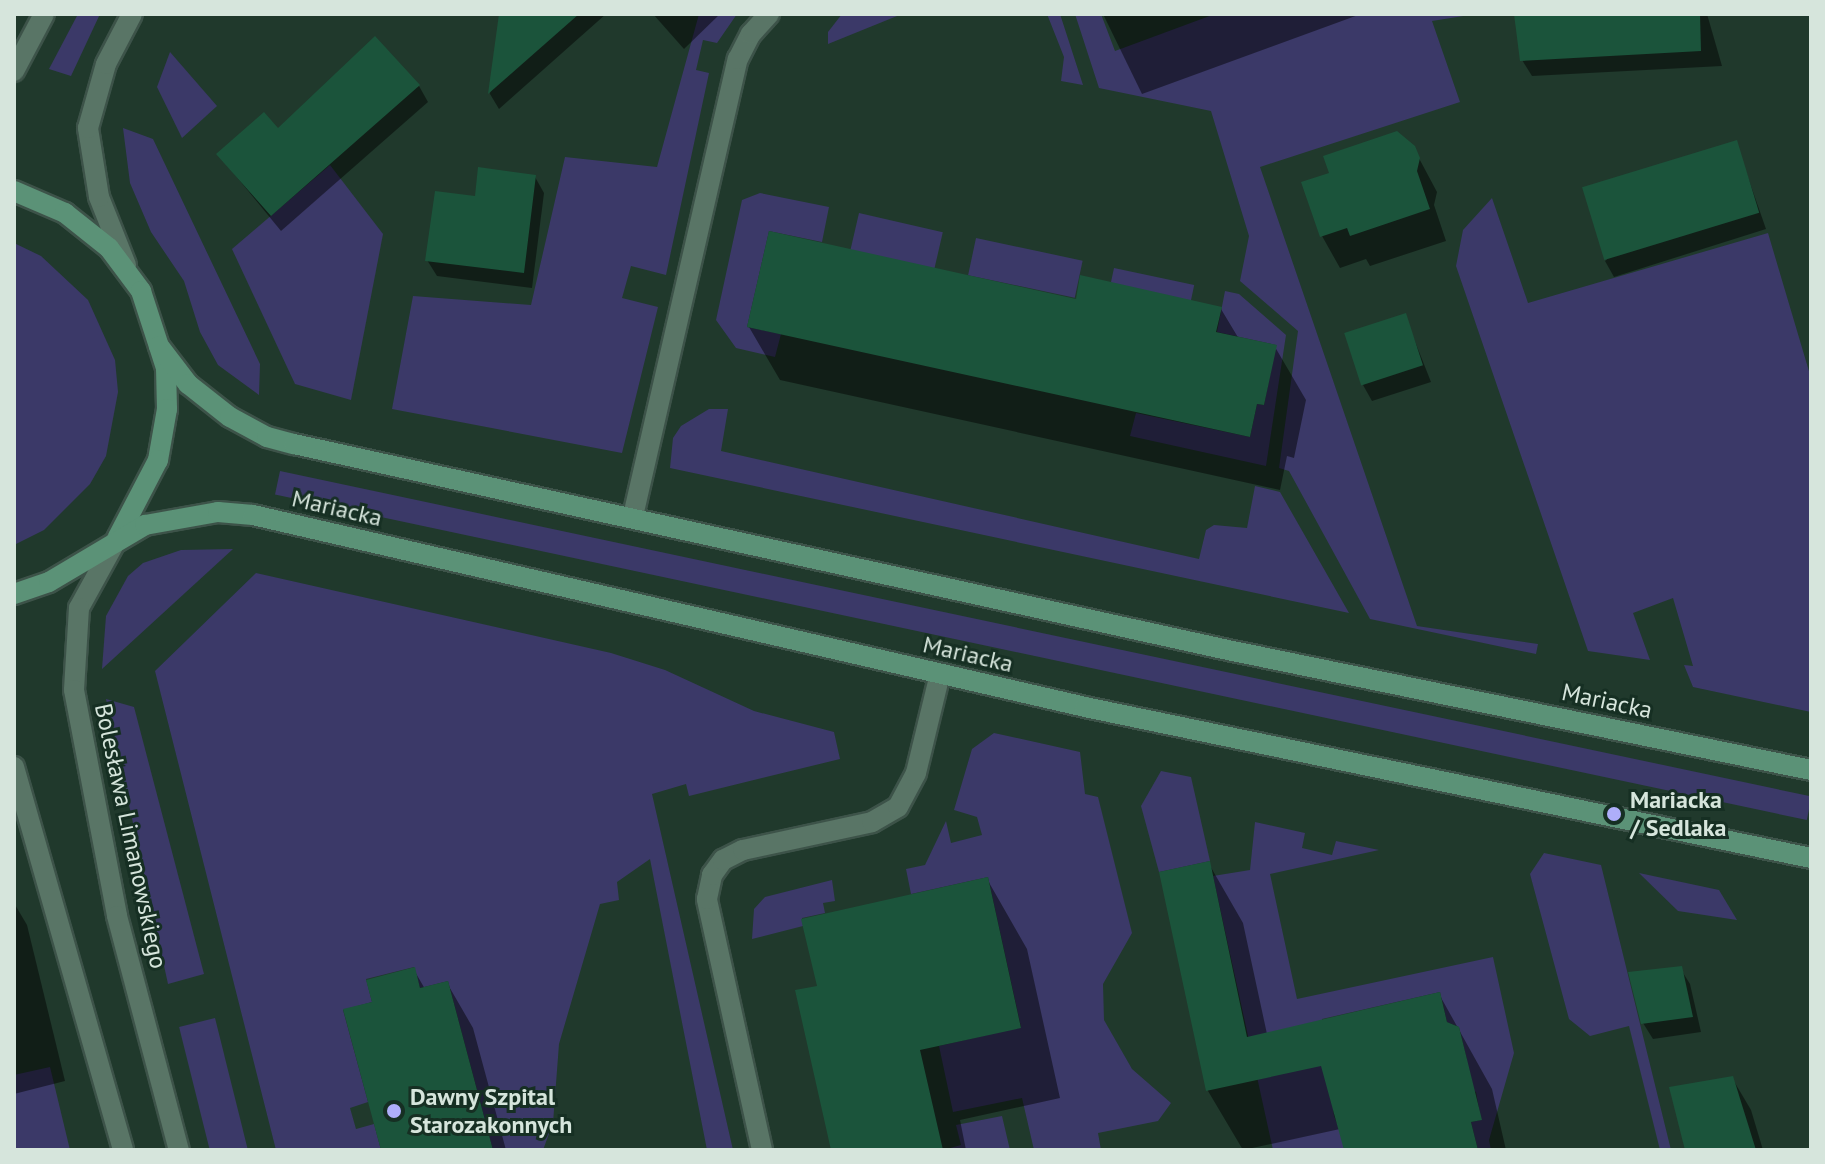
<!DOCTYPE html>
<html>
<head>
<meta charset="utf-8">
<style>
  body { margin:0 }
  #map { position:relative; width:1825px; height:1164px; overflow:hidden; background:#20392c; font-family:"PT Sans",sans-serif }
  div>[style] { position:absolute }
  .green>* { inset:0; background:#3b3968; transform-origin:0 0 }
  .shadow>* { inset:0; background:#0007 }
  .building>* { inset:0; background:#1b543b; transform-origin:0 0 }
  .roads { filter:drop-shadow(2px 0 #3d5349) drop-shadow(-2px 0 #3d5349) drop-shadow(0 2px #3d5349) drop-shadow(0 -2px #3d5349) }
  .service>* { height:20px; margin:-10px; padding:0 10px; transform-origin:10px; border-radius:10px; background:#597566 }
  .tertiary>* { height:20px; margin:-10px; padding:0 10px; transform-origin:10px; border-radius:10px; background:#597566 }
  .secondary>* { height:20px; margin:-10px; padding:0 10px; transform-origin:10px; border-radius:10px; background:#5b9277 }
  .dots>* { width:22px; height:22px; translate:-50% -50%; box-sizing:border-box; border:4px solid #162f23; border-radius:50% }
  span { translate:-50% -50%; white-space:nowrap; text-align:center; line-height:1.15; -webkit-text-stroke:6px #162f23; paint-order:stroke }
  .street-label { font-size:24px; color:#d6e5dc }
  .poi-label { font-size:24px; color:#d6e5dc; font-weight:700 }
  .left { translate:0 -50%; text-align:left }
  .frame { position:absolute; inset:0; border:16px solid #d6e5dc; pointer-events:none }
</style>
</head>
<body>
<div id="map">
  <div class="green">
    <div style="clip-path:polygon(78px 14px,100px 14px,71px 76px,49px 69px)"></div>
    <div style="clip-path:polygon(699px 14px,737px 14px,717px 43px,703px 40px,696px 70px,709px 73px,666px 275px,631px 266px,622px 298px,658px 307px,622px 453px,392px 409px,413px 296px,531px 305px,565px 157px,657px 167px)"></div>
    <div style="clip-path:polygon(842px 14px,902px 14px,828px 44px,828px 32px)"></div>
    <div style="clip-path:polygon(1047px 14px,1060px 14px,1083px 85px,1061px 81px,1064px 57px)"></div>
    <div style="clip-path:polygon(1075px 14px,1101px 14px,1115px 51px,1215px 14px,1476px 14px,1432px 21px,1460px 102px,1260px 167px,1417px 626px,1538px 644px,1536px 654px,1370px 619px,1289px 471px,1279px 468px,1298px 331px,1240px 281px,1249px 236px,1211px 111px,1099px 88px)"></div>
    <div style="clip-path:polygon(170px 52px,217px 106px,182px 138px,157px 87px)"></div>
    <div style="clip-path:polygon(123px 128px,153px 139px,260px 364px,259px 395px,218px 365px,200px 332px,184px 281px,151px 232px,130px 183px)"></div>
    <div style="clip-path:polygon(330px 165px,383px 234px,351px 400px,295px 384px,232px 249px)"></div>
    <div style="clip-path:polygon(760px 193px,829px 207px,822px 242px,769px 231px,747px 327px,781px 334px,775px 357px,736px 348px,716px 320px,742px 200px)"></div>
    <div style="clip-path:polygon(1492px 198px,1528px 303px,1768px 233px,1811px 378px,1811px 712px,1693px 687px,1684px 665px,1693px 666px,1673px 598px,1633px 613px,1650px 660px,1588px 651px,1456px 266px,1463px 230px)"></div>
    <div style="left:859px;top:213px;width:86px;height:38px;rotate:13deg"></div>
    <div style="left:976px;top:238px;width:109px;height:38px;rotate:12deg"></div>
    <div style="clip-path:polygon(14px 243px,41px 256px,88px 300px,115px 360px,118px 392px,106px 456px,90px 484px,44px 530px,14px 545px)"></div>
    <div style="left:1114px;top:268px;width:82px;height:40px;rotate:12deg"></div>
    <div style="clip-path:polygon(1225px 291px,1239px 294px,1286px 335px,1266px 466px,1130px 436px,1136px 413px,1250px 437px,1257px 404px,1264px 405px,1276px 345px,1217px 332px)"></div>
    <div style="clip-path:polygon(709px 409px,728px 409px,721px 451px,1199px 559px,1206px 530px,1214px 525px,1247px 528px,1255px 486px,1280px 492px,1349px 613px,670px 468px,673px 438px,681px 426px)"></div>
    <div style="left:280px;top:471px;width:1566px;height:24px;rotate:12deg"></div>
    <div style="clip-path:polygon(233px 549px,102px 669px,106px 616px,128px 576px,143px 563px,181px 550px)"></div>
    <div style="clip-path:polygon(256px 573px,611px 653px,665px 670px,754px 711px,834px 732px,840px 759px,689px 796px,686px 784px,652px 794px,733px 1150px,707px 1150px,650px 859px,617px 882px,619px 900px,600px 904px,559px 1044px,553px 1123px,543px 1150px,493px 1150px,448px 981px,420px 988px,414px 967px,366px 979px,372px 1002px,343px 1010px,368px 1102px,350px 1108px,356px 1129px,374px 1124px,381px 1150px,276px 1150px,155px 671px)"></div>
    <div style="clip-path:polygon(106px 699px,134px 707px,204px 974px,168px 984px)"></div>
    <div style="clip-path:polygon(994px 733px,1080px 752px,1085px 794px,1098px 797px,1132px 933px,1103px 984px,1104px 1020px,1132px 1069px,1171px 1103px,1158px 1121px,1098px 1133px,1101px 1150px,1034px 1150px,1022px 1098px,953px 1112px,939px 1046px,1021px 1027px,988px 877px,911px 894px,906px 869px,925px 865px,946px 821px,951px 843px,982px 835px,977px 817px,954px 810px,972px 749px)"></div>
    <div style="clip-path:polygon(1161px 771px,1191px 777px,1210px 861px,1159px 872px,1141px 806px)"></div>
    <div style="clip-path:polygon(1255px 822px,1305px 833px,1302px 848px,1332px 855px,1336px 841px,1379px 850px,1270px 874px,1297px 999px,1493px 957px,1514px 1053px,1489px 1140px,1491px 1150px,1478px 1150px,1471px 1122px,1481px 1120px,1476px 1092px,1463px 1085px,1467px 1060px,1459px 1027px,1447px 1022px,1440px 992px,1322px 1019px,1334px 1116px,1348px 1150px,1273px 1150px,1213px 876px,1250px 870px)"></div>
    <div style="clip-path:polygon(1544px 853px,1601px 865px,1671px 1150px,1660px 1150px,1629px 1026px,1590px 1036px,1569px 1019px,1530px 874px)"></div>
    <div style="clip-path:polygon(1639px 873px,1719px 890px,1737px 920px,1678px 911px)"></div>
    <div style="clip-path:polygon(832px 880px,835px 901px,823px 903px,825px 913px,802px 918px,803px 926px,752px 939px,754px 909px,765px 897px)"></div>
    <div style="left:215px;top:1018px;width:136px;height:37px;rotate:76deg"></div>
    <div style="clip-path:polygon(50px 1067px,70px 1150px,14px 1150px,14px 1075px)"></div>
    <div style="clip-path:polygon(1002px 1116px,1010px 1150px,943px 1150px,961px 1145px,956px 1125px)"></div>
  </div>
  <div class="shadow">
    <div style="clip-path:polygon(501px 14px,606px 14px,499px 109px,490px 94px)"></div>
    <div style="clip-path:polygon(653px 14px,720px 14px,684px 49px)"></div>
    <div style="clip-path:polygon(1103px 14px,1361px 14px,1142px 94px)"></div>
    <div style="clip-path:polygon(1516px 14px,1707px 14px,1722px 66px,1532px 76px,1522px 60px)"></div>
    <div style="clip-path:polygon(419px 86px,428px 102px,281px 231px,218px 154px)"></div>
    <div style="clip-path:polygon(1736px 143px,1766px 229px,1614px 277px,1605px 261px)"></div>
    <div style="clip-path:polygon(1413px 147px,1437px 192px,1434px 205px,1446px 241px,1370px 266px,1366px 259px,1340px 268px,1322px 236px,1304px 184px)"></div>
    <div style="clip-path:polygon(535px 177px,544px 193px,532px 288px,437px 276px,427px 260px,476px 198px)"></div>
    <div style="clip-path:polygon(1077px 301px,1221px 309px,1239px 339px,1275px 347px,1306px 400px,1294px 458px,1287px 456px,1280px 490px,780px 380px,749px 327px)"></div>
    <div style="clip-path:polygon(1405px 316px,1431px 382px,1372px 401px,1363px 385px)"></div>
    <div style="clip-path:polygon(1209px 864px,1243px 923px,1267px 1034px,1439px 994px,1492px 1089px,1506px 1150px,1347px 1150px,1340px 1129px,1243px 1150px,1208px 1091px,1162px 874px)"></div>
    <div style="clip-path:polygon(987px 879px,1027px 949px,1060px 1098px,960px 1120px,966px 1150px,833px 1150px,820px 987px)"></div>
    <div style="clip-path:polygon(14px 903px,27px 925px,65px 1081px,14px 1094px)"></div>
    <div style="clip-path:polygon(1680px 968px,1690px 984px,1701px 1032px,1653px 1039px,1643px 1023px)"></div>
    <div style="clip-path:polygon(414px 970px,425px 989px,447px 983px,473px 1028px,506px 1150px,382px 1150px,374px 1003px)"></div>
    <div style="clip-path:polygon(1732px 1078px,1751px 1110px,1763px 1150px,1687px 1150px)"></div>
  </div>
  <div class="building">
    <div style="clip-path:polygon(499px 14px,579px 14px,488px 94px)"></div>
    <div style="clip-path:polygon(1514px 14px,1700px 14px,1701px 51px,1520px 61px)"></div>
    <div style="clip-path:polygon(375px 36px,420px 85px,271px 216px,216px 154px,264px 112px,278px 128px)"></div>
    <div style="clip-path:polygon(1397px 131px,1415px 146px,1420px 158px,1417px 171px,1430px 209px,1350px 236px,1347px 228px,1320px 237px,1301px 182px,1329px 173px,1323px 156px)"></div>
    <div style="left:1737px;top:140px;width:76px;height:162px;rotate:73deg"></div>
    <div style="clip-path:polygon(478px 167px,536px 175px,524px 273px,425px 261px,435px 191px,475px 196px)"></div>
    <div style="clip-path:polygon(769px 231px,1076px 299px,1080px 275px,1222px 307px,1216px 332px,1277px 345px,1264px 405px,1257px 404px,1250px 437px,747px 327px)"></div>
    <div style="left:1406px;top:313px;width:55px;height:65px;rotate:72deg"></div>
    <div style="clip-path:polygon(1210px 861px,1247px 1037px,1440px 992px,1447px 1022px,1459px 1027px,1482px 1120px,1471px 1122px,1478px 1150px,1344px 1150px,1321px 1066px,1206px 1091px,1159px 872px)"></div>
    <div style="clip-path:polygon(988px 877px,1021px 1028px,920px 1050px,943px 1150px,831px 1150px,795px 990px,817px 986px,801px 919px)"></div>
    <div style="clip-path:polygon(1682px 966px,1693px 1017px,1641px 1024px,1628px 972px)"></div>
    <div style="clip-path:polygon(415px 967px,420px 988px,448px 981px,493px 1150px,381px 1150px,343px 1009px,372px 1002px,366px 980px)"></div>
    <div style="clip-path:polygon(1733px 1076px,1756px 1150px,1685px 1150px,1669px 1087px)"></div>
  </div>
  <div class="roads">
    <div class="service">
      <div style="left:633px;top:516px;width:469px;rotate:-77.1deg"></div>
      <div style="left:738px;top:59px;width:28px;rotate:-63deg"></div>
      <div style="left:751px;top:34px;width:27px;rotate:-48deg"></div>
      <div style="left:762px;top:1150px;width:257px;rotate:-102.4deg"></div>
      <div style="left:707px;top:899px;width:25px;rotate:-78deg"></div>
      <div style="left:712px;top:875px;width:19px;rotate:-54deg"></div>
      <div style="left:723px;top:860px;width:22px;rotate:-27deg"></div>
      <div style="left:743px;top:850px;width:132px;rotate:-12.2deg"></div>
      <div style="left:872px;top:822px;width:30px;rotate:-30deg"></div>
      <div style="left:898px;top:807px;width:38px;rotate:-62deg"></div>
      <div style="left:916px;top:773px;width:102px;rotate:-76.4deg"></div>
    </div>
    <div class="tertiary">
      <div style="left:14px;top:71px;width:64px;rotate:-62.2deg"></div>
      <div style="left:126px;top:265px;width:73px;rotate:-111.7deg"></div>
      <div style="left:99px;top:197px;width:70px;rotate:-99.1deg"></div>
      <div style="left:88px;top:128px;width:66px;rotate:-74.3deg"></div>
      <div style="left:106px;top:64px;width:56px;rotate:-62.5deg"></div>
      <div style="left:118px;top:537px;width:81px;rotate:118.8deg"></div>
      <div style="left:79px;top:608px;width:82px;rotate:93.5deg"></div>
      <div style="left:74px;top:690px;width:230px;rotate:79.2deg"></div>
      <div style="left:117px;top:916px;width:242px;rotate:75.2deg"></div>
      <div style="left:14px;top:767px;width:398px;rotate:74.1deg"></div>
    </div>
    <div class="secondary">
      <div style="left:14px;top:191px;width:56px;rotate:23.3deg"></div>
      <div style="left:65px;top:213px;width:56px;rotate:38.5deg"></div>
      <div style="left:109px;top:248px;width:54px;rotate:53.3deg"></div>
      <div style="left:141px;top:291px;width:81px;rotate:72deg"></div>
      <div style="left:166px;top:368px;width:41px;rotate:88.6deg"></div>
      <div style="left:167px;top:409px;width:52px;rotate:100deg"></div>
      <div style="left:158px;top:460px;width:87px;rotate:117.5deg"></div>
      <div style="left:159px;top:346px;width:48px;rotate:52.7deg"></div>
      <div style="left:188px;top:384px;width:53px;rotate:38.2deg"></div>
      <div style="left:230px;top:417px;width:42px;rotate:28.4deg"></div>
      <div style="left:267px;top:437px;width:28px;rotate:15deg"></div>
      <div style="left:294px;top:444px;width:956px;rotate:12.44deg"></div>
      <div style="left:1228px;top:650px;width:595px;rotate:11.63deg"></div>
      <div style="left:14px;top:594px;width:37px;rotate:-19deg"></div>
      <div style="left:49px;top:582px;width:112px;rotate:-30.7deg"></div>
      <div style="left:145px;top:525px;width:74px;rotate:-10.1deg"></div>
      <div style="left:218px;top:512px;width:35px;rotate:5deg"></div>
      <div style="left:253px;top:515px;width:854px;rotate:12.99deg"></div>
      <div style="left:1085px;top:707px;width:742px;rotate:11.75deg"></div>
    </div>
  </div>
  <div class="dots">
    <div style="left:1614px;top:814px;background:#aeaefa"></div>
    <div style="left:394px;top:1111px;background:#aeaefa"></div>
  </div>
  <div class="street-label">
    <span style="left:337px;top:508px;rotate:13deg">Mariacka</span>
    <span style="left:968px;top:654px;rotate:13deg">Mariacka</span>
    <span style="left:1607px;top:701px;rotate:12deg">Mariacka</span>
    <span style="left:131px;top:836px;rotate:78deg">Bolesława Limanowskiego</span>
  </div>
  <div class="poi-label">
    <span class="left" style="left:1630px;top:814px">Mariacka<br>/ Sedlaka</span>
    <span class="left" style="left:410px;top:1111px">Dawny Szpital<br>Starozakonnych</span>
  </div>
  <div class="frame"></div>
</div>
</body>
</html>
